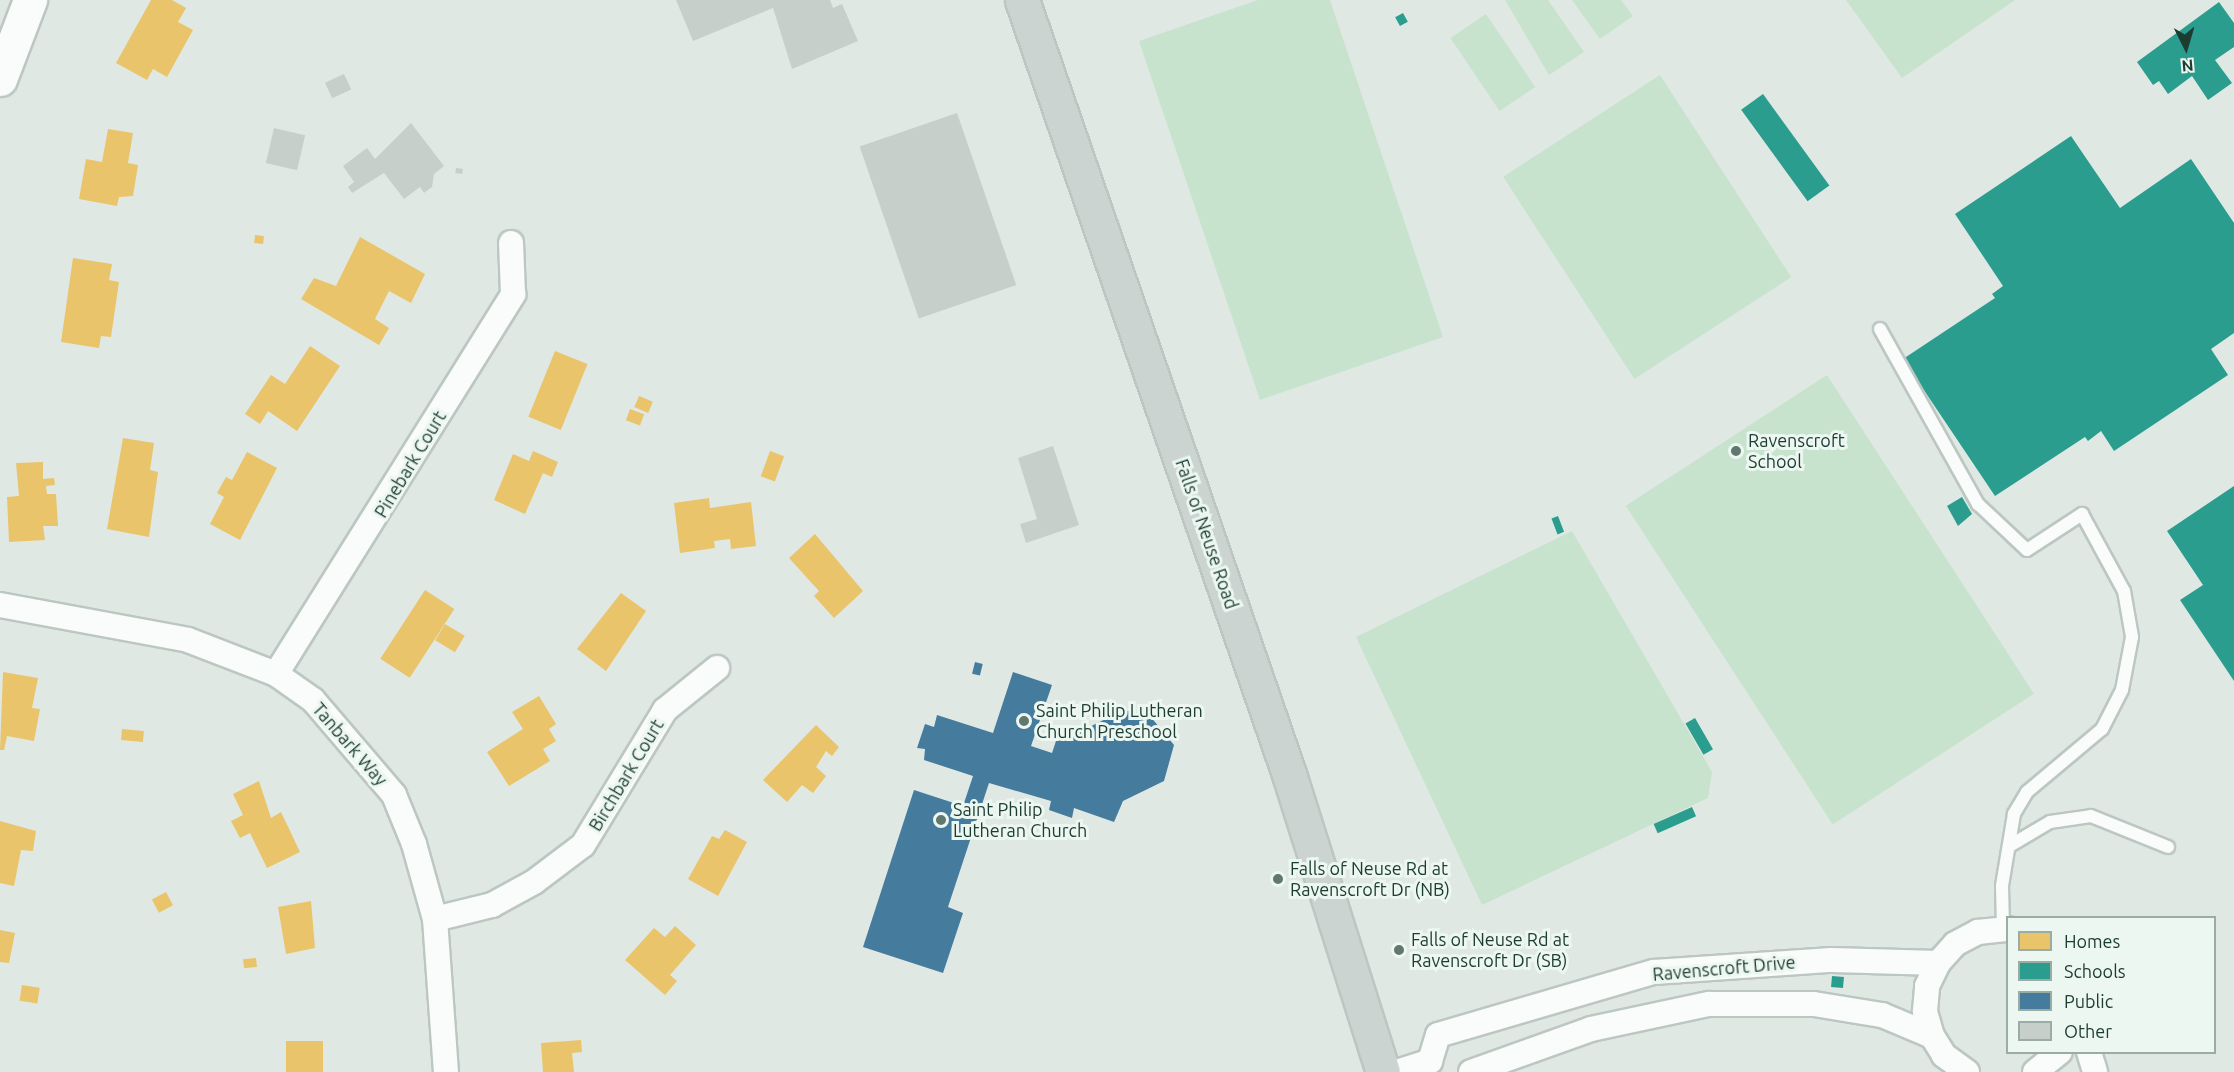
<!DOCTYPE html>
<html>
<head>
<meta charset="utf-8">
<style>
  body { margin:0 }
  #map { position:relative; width:2234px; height:1072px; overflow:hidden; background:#e0e8e4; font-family:Ubuntu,sans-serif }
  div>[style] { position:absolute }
  .green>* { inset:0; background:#c7e3cd; transform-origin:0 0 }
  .homes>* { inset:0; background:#e9c46a; transform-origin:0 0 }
  .schools>* { inset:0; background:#2a9d8f; transform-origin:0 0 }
  .public>* { inset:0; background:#457b9d; transform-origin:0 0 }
  .building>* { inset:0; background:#c7cfcb; transform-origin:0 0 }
  .roads { filter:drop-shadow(2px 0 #bcc7c2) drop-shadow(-2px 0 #bcc7c2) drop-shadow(0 2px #bcc7c2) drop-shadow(0 -2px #bcc7c2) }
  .lane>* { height:12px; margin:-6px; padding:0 6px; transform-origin:6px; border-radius:6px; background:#fafcfb }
  .street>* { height:24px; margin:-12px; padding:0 12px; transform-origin:12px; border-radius:12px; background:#fafcfb }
  .secondary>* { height:33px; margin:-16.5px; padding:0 16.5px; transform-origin:16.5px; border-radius:16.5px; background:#fafcfb }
  .primary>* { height:33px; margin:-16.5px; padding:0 16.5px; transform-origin:16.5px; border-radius:16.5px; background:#cbd4d1 }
  .dots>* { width:16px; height:16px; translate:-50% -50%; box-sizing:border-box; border:3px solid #edf7f1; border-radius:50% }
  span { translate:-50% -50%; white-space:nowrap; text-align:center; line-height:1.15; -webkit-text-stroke:6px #edf7f1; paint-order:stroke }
  .poi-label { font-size:18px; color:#1d3c31 }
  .left { translate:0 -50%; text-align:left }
  .street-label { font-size:18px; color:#1d3c31 }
  .legend { position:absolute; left:2006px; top:916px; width:210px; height:138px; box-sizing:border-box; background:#edf7f1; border:2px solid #9aaca4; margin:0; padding:8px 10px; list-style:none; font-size:18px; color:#1d3c31 }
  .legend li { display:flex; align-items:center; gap:12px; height:30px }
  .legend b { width:30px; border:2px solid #9aaca4 }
  .north { position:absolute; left:2156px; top:18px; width:60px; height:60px; -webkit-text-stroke:4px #edf7f1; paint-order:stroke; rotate:175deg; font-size:16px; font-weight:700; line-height:24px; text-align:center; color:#1d3c31 }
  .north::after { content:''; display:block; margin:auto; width:21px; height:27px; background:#1d3c31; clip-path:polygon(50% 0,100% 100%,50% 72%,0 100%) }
</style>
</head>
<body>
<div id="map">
  <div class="green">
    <div style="clip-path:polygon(1258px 0,1330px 0,1443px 337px,1260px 400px,1139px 41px)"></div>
    <div style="clip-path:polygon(1505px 0,1548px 0,1584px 52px,1549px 75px)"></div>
    <div style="clip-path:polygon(1572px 0,1621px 0,1633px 16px,1600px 39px)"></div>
    <div style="clip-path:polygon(1846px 0,2015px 0,1902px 78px)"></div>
    <div style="left:1486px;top:14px;width:88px;height:43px;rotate:56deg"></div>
    <div style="left:1660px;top:75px;width:241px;height:187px;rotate:57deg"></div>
    <div style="left:1827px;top:375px;width:380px;height:240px;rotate:57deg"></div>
    <div style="clip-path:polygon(1572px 531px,1712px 772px,1708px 798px,1482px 905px,1356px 637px)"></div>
  </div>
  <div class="homes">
    <div style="clip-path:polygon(151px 0,172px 0,186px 8px,178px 22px,193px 30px,167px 77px,153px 69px,147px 80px,116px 63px)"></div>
    <div style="clip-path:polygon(108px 129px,133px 133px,128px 163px,138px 165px,133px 196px,119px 197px,117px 206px,79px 199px,86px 159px,102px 162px)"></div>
    <div style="left:255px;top:235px;width:9px;height:8px;rotate:6deg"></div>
    <div style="clip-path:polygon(360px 237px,425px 274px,411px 303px,389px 291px,375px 319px,389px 328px,379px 345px,301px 299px,314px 278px,336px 286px)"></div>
    <div style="clip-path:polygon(73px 258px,112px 264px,109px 280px,119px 282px,111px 337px,101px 336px,99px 348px,61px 342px)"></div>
    <div style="clip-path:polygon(310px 346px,340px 366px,297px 431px,268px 411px,260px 424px,245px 414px,271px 375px,285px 384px)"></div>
    <div style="left:555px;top:351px;width:35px;height:71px;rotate:22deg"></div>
    <div style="left:639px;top:396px;width:15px;height:12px;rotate:23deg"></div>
    <div style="left:630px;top:409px;width:15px;height:12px;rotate:20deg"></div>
    <div style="clip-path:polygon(123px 438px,154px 443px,150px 470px,158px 472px,149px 537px,107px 529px)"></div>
    <div style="clip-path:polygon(533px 451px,558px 462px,552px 477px,543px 473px,525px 514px,494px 500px,513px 454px,529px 461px)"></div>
    <div style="left:770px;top:451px;width:15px;height:27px;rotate:20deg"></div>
    <div style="clip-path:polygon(247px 452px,277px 468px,240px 540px,210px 524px,224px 497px,217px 493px,226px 477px,232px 480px)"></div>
    <div style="clip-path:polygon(43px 462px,43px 479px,54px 478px,55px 485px,46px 486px,47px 494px,56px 494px,58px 526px,43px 526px,45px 540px,9px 542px,7px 497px,19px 496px,16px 463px)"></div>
    <div style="clip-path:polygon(709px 498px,710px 508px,751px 502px,756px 546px,731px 549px,730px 539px,714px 541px,715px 548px,680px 553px,674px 503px)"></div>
    <div style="clip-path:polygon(815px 534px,863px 591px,834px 618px,814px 596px,819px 591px,789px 558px)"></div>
    <div style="left:425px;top:590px;width:35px;height:82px;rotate:33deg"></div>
    <div style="clip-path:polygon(621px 593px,646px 611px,606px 671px,577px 649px)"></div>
    <div style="left:445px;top:624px;width:23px;height:19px;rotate:31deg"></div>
    <div style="clip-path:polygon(3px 672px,38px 678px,32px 708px,40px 709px,34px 741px,7px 736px,4px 750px,0 750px)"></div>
    <div style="clip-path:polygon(539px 696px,556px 724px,549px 729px,556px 741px,543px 749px,550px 761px,509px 786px,487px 752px,523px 729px,512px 712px)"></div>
    <div style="clip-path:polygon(816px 725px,839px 747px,832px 756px,826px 751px,816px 767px,826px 776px,813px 793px,802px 785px,787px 802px,763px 780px)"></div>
    <div style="left:122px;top:729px;width:22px;height:11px;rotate:5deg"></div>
    <div style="clip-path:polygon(259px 781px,271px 818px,281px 812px,300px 852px,267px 868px,250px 833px,240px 838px,231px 821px,243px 815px,233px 794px)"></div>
    <div style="clip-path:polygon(0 821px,36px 831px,33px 851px,21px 850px,14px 886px,0 883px)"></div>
    <div style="clip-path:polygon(725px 830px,747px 842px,718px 896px,688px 879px,712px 836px,719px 839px)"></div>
    <div style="left:166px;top:892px;width:15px;height:16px;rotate:62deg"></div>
    <div style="clip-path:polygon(311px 901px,315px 948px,286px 954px,278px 907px)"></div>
    <div style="clip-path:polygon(675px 926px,696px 945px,670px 975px,677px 981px,665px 995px,625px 960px,654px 928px,665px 937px)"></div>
    <div style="clip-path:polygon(0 930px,15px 933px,9px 963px,0 962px)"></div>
    <div style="left:256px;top:958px;width:9px;height:13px;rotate:84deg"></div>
    <div style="left:22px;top:985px;width:18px;height:16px;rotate:9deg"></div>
    <div style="clip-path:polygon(581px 1040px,582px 1052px,572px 1053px,574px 1072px,543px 1072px,541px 1043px)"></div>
    <div style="left:286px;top:1041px;width:37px;height:31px"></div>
  </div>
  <div class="schools">
    <div style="clip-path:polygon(2219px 2px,2234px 23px,2234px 47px,2215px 60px,2232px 83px,2208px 100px,2192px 76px,2168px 94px,2159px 81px,2153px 85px,2137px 62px)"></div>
    <div style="left:1403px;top:13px;width:10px;height:9px;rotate:61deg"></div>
    <div style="left:1763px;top:94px;width:113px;height:27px;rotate:54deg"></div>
    <div style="clip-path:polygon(2071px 136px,2120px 208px,2191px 159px,2234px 223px,2234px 333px,2211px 349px,2228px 375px,2114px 451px,2101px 431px,2088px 441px,2085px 437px,1995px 496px,1903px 359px,1995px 298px,1992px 294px,2003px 286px,1955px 214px)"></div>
    <div style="clip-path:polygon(2234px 486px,2234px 681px,2180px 600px,2203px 585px,2167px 531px)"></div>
    <div style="clip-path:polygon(1962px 497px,1972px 514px,1958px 526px,1947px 506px)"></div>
    <div style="left:1558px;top:516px;width:17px;height:7px;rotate:69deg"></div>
    <div style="left:1695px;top:718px;width:36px;height:11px;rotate:60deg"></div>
    <div style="left:1692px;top:807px;width:10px;height:42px;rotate:66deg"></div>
    <div style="left:1832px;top:976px;width:12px;height:11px;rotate:5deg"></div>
  </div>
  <div class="public">
    <div style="left:975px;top:662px;width:8px;height:12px;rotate:14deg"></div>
    <div style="clip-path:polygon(1013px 672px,1052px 685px,1031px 746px,1052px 753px,1060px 729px,1075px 734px,1124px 710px,1150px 716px,1174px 745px,1164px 781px,1123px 801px,1114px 822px,1074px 808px,1072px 818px,1049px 810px,1051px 801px,989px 783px,948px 907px,963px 913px,943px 973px,863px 947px,914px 790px,963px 806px,973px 776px,924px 760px,925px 749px,917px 748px,925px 724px,934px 727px,937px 715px,993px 733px)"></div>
  </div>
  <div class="building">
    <div style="clip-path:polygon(676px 0,830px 0,833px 8px,842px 4px,858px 41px,792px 69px,773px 8px,693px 41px)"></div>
    <div style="left:344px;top:74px;width:17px;height:21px;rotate:65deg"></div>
    <div style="left:957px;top:113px;width:182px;height:103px;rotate:71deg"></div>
    <div style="clip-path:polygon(411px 123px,444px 166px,434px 174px,432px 187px,424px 193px,420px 187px,404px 199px,384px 173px,352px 193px,348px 187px,354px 182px,343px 166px,367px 148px,375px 159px)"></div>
    <div style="left:274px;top:128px;width:32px;height:36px;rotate:13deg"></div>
    <div style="left:456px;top:168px;width:7px;height:5px;rotate:8deg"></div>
    <div style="clip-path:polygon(1053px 446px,1079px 525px,1026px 543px,1020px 524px,1037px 519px,1018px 458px)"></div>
  </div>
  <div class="roads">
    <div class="lane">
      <div style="left:1880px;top:329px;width:201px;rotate:60.8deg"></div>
      <div style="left:1978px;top:504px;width:67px;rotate:43.2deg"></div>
      <div style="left:2027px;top:550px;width:66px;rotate:-33.2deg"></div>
      <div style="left:2082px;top:514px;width:88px;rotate:61.4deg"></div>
      <div style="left:2124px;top:591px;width:47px;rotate:80.1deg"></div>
      <div style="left:2132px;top:637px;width:54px;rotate:100.7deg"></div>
      <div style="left:2122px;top:690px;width:44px;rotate:117.1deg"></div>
      <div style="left:2102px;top:729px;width:98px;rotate:140deg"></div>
      <div style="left:2027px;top:792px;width:26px;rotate:121deg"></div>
      <div style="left:2014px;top:814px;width:73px;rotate:99.5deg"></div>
      <div style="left:2002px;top:886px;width:42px;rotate:88.6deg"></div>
      <div style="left:2011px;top:845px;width:45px;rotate:-30.5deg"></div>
      <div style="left:2050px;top:822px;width:41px;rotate:-8.3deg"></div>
      <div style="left:2091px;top:816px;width:83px;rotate:21.9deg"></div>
    </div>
    <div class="street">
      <div style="left:0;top:605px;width:191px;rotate:10.5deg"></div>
      <div style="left:188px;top:640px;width:94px;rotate:21.1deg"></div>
      <div style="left:276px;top:674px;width:45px;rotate:35.1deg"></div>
      <div style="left:313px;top:700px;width:125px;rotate:49.5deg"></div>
      <div style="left:394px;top:795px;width:53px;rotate:67.8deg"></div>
      <div style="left:414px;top:844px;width:78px;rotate:74.4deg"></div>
      <div style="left:435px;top:919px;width:153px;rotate:85.9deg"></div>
      <div style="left:276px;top:674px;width:448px;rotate:-58deg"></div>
      <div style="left:513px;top:294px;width:51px;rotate:-92.2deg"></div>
      <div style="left:435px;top:919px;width:59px;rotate:-13.8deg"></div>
      <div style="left:492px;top:905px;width:48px;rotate:-28.7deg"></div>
      <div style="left:534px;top:882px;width:61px;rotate:-37.1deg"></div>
      <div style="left:583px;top:845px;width:158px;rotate:-58.7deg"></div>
      <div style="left:665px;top:710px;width:67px;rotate:-38.9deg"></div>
      <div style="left:2089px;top:1052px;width:21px;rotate:73deg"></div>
      <div style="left:1430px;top:1061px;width:27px;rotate:-73deg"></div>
      <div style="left:1438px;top:1035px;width:225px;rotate:-16.3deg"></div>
      <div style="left:1654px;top:972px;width:178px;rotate:-3.9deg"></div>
      <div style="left:1832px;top:960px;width:106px;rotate:1.6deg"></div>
      <div style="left:1397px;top:1072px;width:35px;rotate:-18deg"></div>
      <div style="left:1471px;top:1072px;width:127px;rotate:-19.7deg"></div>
      <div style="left:1591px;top:1029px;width:121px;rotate:-12deg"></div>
      <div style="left:1709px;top:1004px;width:105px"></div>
      <div style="left:1814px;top:1004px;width:69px;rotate:9.2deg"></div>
      <div style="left:1882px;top:1015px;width:54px;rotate:22.8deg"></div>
      <div style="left:1967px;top:1072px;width:29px;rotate:-144deg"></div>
      <div style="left:1944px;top:1055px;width:22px;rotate:-122deg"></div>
      <div style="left:1932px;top:1036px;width:26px;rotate:-106deg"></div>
      <div style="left:1925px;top:1011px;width:25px;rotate:-85deg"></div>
      <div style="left:1927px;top:986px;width:25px;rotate:-64deg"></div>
      <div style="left:1938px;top:963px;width:25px;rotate:-48deg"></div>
      <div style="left:1955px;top:944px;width:26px;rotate:-28deg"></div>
      <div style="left:1978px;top:932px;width:30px;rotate:-6deg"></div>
      <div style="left:2035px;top:1072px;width:32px;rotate:-39deg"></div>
    </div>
    <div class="secondary">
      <div style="left:0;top:79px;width:85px;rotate:-69.2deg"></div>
    </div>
    <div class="primary">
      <div style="left:1022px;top:0;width:819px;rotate:70.97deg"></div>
      <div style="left:1289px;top:774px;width:312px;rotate:72.5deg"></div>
    </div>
  </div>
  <div class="dots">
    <div style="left:1736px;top:451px;background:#617870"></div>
    <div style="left:1024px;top:721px;background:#617870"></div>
    <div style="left:941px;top:820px;background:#617870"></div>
    <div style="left:1278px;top:879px;background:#617870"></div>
    <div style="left:1399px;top:950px;background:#617870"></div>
  </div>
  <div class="poi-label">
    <span class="left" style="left:1748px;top:451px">Ravenscroft<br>School</span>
    <span class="left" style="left:1036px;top:721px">Saint Philip Lutheran<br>Church Preschool</span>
    <span class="left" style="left:953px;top:820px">Saint Philip<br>Lutheran Church</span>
    <span class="left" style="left:1290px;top:879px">Falls of Neuse Rd at<br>Ravenscroft Dr (NB)</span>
    <span class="left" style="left:1411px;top:950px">Falls of Neuse Rd at<br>Ravenscroft Dr (SB)</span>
  </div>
  <div class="street-label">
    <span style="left:410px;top:464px;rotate:-59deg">Pinebark Court</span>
    <span style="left:1207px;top:534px;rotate:71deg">Falls of Neuse Road</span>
    <span style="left:350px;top:744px;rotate:49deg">Tanbark Way</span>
    <span style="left:626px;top:775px;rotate:-59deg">Birchbark Court</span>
    <span style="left:1724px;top:968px;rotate:-5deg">Ravenscroft Drive</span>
  </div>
  <ul class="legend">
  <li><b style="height:16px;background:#e9c46a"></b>Homes</li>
  <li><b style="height:16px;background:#2a9d8f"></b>Schools</li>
  <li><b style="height:16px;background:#457b9d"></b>Public</li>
  <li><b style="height:16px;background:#c7cfcb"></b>Other</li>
  </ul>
  <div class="north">N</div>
</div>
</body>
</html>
